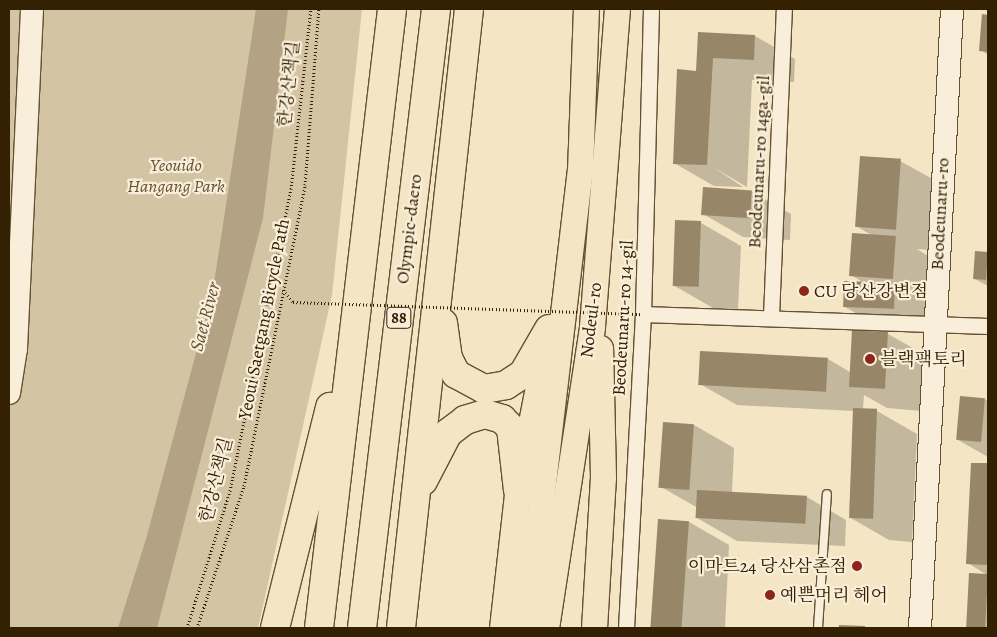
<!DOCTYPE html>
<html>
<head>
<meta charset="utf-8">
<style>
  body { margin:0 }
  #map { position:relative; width:997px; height:637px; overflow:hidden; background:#f4e5c5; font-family:Alegreya,"Noto Serif KR",serif }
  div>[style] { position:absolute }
  .green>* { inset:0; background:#d3c4a4 }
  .water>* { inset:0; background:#b3a283 }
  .shadow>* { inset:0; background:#0003 }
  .building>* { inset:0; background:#988668; transform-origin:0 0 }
  .path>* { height:3px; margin-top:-1.5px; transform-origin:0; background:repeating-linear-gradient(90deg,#342003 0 1px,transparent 0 3.5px) }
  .roads { filter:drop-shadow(1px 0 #645134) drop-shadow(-1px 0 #645134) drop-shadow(0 1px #645134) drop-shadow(0 -1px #645134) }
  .lane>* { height:8px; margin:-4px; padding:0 4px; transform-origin:4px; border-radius:4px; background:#f8eed9 }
  .street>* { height:15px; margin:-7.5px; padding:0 7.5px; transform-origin:7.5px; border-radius:7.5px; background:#f8eed9 }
  .secondary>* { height:22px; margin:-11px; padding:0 11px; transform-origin:11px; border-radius:11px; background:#f8eed9 }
  .primary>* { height:25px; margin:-12.5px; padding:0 12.5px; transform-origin:12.5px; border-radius:12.5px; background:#f4e5c5 }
  .highway>* { height:28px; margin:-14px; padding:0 14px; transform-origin:14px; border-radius:14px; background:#f4e5c5 }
  .path-bridge>* { height:3px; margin-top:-1.5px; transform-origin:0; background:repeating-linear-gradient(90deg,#342003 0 1px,transparent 0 3.5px) }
  .dots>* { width:14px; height:14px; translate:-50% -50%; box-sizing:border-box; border:2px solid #f8eed9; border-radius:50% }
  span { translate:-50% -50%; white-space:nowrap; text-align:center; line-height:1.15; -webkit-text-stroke:4.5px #f8eed9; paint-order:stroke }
  .shield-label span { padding:1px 4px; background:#f8eed9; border:1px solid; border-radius:4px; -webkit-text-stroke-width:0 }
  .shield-label { font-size:16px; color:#342003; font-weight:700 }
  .street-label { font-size:18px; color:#342003 }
  .park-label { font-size:18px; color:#645133; font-style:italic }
  .poi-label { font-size:18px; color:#342003 }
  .left { translate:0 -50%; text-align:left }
  .right { translate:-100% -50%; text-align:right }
  .water-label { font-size:19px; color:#604e30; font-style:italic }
  .frame { position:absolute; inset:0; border:10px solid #342003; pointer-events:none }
</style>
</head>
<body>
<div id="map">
  <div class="green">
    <div style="clip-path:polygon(9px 9px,362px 9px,332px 295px,258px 628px,9px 628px)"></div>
  </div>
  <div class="water">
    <div style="clip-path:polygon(256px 9px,288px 9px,263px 218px,157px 628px,118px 628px,146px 539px,213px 290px)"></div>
  </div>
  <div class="shadow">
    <div style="clip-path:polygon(983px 15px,988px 16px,988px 55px,981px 50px)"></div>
    <div style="clip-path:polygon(699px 33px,755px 36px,795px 59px,794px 82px,752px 80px,747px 187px,713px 167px,743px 187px,714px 186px,674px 163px,697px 72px)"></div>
    <div style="clip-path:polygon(900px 161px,938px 182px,933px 250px,917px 249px,933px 259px,931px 299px,919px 298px,932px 306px,932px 330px,882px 328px,845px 307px,866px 284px,851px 275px,873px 236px,856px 226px)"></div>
    <div style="clip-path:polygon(750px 191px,791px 214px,790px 240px,743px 237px,703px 214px)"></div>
    <div style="clip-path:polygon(701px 223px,741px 246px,738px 309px,713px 308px,673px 285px)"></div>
    <div style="clip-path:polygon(977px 252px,988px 253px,988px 286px,975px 279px)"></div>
    <div style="clip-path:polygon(888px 334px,925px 355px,921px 411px,887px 408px,864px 395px,863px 410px,877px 411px,917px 434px,912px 542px,889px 540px,849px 517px,854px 411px,737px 405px,700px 384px,828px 359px,850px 372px)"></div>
    <div style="clip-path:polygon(985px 399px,988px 401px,988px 457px,958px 440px)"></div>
    <div style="clip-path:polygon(694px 425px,734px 448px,732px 493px,807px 497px,846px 520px,845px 546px,737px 541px,697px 518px,698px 508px,661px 487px)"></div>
    <div style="clip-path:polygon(972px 464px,988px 465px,988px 628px,968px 628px,971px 574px,987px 575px,968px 563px)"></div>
    <div style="clip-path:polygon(659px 520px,689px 522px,729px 545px,725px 628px,654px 628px)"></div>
  </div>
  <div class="building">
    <div style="clip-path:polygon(982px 14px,988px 15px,988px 52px,979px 51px)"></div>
    <div style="clip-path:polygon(698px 32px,755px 35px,754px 60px,713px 58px,707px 165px,673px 164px,677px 69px,696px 71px)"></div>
    <div style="left:860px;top:156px;width:41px;height:71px;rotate:4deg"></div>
    <div style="left:703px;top:187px;width:49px;height:28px;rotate:4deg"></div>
    <div style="left:675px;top:220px;width:26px;height:66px;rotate:2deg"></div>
    <div style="left:852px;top:233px;width:44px;height:43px;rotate:4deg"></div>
    <div style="left:975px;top:251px;width:13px;height:28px;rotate:4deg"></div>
    <div style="left:844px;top:281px;width:51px;height:26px;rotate:2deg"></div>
    <div style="left:852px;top:330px;width:36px;height:57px;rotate:3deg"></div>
    <div style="left:700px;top:351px;width:128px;height:34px;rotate:3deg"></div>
    <div style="left:960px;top:396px;width:25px;height:44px;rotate:5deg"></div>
    <div style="left:853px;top:408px;width:24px;height:110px;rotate:2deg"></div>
    <div style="left:663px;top:422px;width:31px;height:66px;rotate:4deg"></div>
    <div style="clip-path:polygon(971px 463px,988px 463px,988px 565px,966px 564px)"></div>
    <div style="left:697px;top:490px;width:110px;height:28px;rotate:3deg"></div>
    <div style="left:658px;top:519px;width:31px;height:109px;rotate:4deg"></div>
    <div style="left:969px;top:573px;width:19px;height:55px;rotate:3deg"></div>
    <div style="clip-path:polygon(839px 625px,865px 626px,865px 628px,839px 628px)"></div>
  </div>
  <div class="path">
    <div style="left:187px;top:628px;width:144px;rotate:-72.6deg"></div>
    <div style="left:230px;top:491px;width:308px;rotate:-78.6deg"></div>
    <div style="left:291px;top:189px;width:181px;rotate:-83.7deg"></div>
    <div style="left:197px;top:628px;width:150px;rotate:-71.7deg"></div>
    <div style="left:244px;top:486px;width:307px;rotate:-78.5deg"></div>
    <div style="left:305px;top:185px;width:177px;rotate:-85.5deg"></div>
  </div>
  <div class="roads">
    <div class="lane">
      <div style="left:818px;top:628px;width:134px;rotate:-86.2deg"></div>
    </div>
    <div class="street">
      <div style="left:643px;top:314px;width:345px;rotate:2deg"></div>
      <div style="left:771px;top:316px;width:307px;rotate:-87.6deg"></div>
      <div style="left:626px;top:628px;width:314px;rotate:-86.9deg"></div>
      <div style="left:643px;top:314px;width:305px;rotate:-88.5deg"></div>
    </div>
    <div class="secondary">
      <div style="left:9px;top:393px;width:45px;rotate:-81deg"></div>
      <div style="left:16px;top:349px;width:340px;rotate:-87.3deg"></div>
      <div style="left:920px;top:628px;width:620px;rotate:-87.04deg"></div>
    </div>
    <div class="primary">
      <div style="left:502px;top:628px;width:135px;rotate:-83.6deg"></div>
      <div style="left:517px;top:494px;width:161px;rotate:-78.9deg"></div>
      <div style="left:526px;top:628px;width:460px;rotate:-83.3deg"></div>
      <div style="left:580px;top:171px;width:162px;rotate:-87.9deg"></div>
      <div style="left:546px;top:628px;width:305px;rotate:-81.3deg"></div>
      <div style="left:592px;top:326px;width:318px;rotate:-85.5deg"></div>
      <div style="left:594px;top:628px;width:151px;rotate:-86.6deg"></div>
      <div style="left:603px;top:477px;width:129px;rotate:-91.3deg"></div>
    </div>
    <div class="highway">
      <div style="left:443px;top:323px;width:35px;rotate:82deg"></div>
      <div style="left:448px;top:358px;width:18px;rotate:63deg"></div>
      <div style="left:456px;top:374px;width:32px;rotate:28deg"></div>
      <div style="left:484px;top:389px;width:22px;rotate:-10deg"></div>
      <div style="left:506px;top:385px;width:20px;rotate:-33deg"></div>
      <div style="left:523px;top:374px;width:52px;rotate:-60deg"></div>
      <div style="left:423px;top:481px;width:54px;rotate:-62.5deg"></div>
      <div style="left:448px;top:433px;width:21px;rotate:-37deg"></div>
      <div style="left:465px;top:420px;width:21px;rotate:-17deg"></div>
      <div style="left:485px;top:414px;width:18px;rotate:16deg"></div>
      <div style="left:502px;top:419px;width:13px;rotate:45deg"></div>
      <div style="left:511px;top:428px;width:62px;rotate:83.6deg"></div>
      <div style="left:275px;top:628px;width:228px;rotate:-76deg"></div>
      <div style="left:319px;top:628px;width:623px;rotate:-83.27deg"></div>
      <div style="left:362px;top:628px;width:623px;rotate:-83.18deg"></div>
      <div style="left:401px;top:628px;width:623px;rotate:-83.73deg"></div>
    </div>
  </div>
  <div class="path-bridge">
    <div style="left:283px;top:290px;width:16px;rotate:50deg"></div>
    <div style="left:293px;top:302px;width:350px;rotate:2deg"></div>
  </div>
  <div class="dots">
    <div style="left:804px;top:291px;background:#8f2418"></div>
    <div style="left:870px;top:359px;background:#8f2418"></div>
    <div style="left:857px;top:566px;background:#8f2418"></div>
    <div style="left:770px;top:595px;background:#8f2418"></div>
  </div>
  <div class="shield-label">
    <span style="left:399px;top:318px">88</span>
  </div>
  <div class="street-label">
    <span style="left:289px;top:84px;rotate:-84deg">한강산책길</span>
    <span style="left:759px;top:162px;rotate:-87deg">Beodeunaru-ro 14ga-gil</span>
    <span style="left:940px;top:214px;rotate:-87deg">Beodeunaru-ro</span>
    <span style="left:409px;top:229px;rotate:-83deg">Olympic-daero</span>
    <span style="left:623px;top:318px;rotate:-87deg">Beodeunaru-ro 14-gil</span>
    <span style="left:264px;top:319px;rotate:-79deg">Yeoui Saetgang Bicycle Path</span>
    <span style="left:591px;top:320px;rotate:-83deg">Nodeul-ro</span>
    <span style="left:216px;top:480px;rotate:-76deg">한강산책길</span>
  </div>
  <div class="park-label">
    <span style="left:176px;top:176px">Yeouido<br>Hangang Park</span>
  </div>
  <div class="poi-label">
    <span class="left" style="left:814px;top:291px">CU 당산강변점</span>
    <span class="left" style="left:880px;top:359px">블랙팩토리</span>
    <span class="right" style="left:847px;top:566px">이마트24 당산삼촌점</span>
    <span class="left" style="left:780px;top:595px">예쁜머리 헤어</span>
  </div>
  <div class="water-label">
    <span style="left:206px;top:317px;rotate:-75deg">Saet River</span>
  </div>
  <div class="frame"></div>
</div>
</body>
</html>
